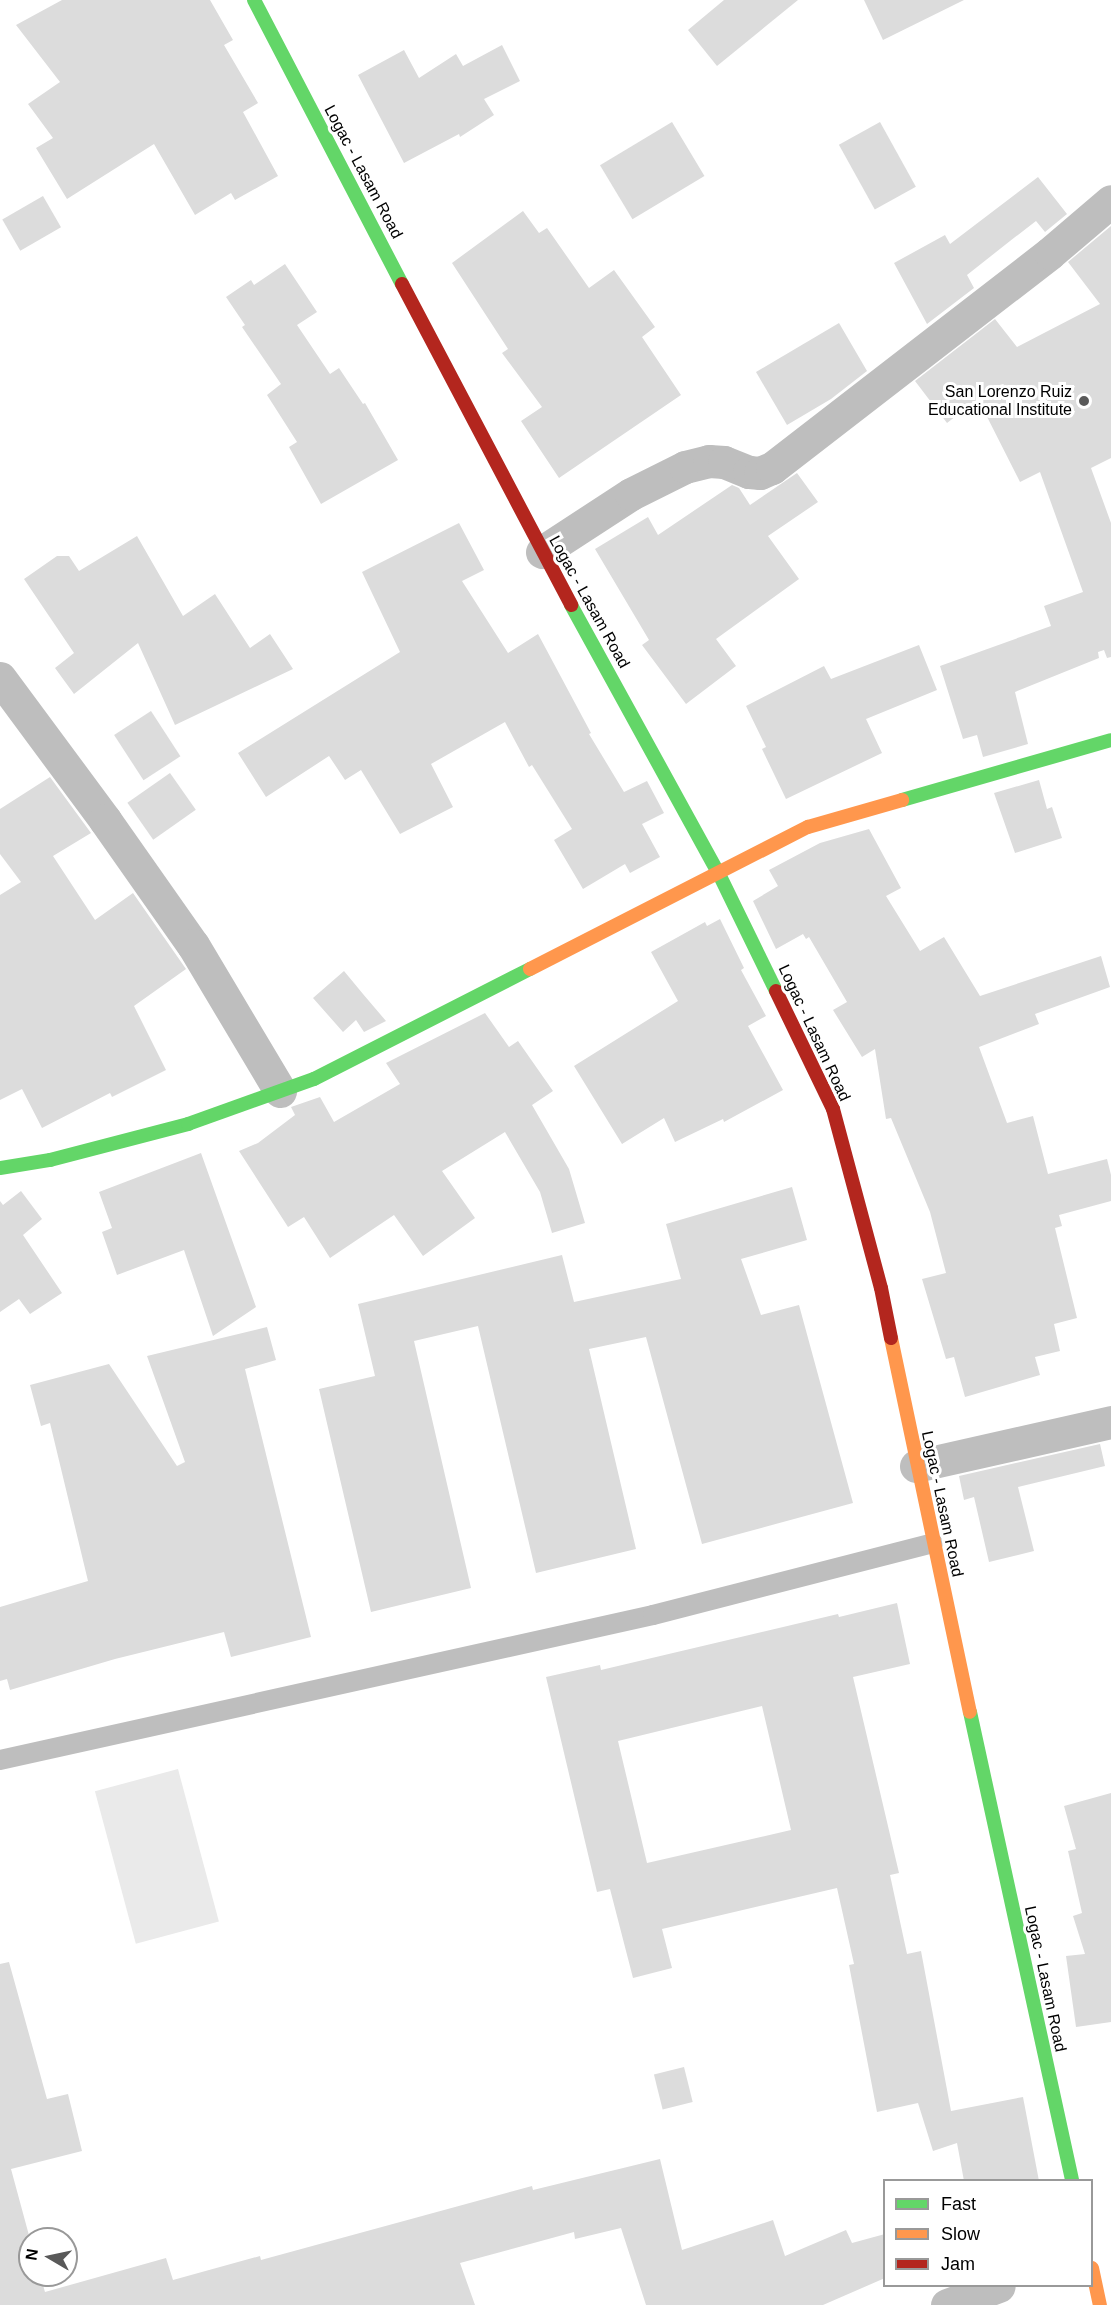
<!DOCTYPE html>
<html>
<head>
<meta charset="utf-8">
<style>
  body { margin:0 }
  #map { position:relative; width:1111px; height:2305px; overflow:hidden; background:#fff; font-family:Helvetica,sans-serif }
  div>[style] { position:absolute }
  .green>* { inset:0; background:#eaeaea; transform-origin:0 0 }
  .building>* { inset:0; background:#dcdcdc; transform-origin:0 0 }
  .lane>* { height:20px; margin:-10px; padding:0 10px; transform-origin:10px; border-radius:10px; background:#bebebe }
  .street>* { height:33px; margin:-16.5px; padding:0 16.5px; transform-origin:16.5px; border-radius:16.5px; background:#bebebe }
  .fast>* { height:14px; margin:-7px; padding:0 7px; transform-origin:7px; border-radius:7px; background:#63d668 }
  .slow>* { height:14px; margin:-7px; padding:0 7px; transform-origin:7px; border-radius:7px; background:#ff974d }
  .jam>* { height:14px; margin:-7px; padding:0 7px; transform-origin:7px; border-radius:7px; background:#b3261e }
  .dots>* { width:16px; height:16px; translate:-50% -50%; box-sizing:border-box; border:3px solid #fff; border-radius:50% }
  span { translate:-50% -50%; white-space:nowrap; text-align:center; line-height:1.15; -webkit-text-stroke:6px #fff; paint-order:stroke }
  .street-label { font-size:16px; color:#000 }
  .poi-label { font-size:16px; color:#000 }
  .right { translate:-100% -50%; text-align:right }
  .legend { position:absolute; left:883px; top:2179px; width:210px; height:108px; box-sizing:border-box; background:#fff; border:2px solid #999; margin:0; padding:8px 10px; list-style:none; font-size:18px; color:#000 }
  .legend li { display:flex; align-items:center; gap:12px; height:30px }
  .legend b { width:30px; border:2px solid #999 }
  .north { position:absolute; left:18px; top:2227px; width:60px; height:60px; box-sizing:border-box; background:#fff; border:2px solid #999; border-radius:50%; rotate:279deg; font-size:16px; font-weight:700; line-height:24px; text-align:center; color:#000 }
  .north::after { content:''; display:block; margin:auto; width:21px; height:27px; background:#595959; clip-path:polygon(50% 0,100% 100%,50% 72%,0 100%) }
</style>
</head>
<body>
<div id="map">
  <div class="green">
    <div style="left:178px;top:1769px;width:158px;height:86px;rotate:75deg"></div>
  </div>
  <div class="building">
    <div style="clip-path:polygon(62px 0,210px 0,233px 40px,224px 45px,258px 103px,243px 112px,278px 176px,235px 200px,231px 193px,195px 215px,154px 144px,67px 199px,36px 148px,53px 138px,28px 104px,60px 82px,16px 25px)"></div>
    <div style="clip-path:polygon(724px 0,798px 0,717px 66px,688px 30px)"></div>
    <div style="clip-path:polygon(864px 0,964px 0,883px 40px)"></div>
    <div style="clip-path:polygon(502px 45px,520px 81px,484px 99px,494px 115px,460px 137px,459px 134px,404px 163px,358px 75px,404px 50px,419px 78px,456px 54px,463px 66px)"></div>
    <div style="left:672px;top:122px;width:63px;height:84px;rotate:59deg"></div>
    <div style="left:880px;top:122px;width:74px;height:47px;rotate:61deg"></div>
    <div style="clip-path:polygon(1038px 177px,1067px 214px,1045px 232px,1036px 221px,1010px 241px,967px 275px,974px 288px,927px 324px,894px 263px,945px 235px,950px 244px)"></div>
    <div style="left:43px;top:196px;width:36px;height:47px;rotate:60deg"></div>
    <div style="clip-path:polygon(523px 211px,539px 233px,547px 228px,589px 288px,614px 270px,655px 327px,642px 337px,681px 395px,559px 478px,521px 421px,542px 407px,502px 353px,508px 349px,452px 263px)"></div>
    <div style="clip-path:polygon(1111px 226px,1111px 458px,1091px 468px,1111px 523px,1111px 657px,1107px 658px,1104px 650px,1098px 652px,1099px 658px,1015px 692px,1028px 744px,983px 757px,977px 735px,963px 739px,940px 666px,1051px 626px,1044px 606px,1083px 592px,1040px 472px,1020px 482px,978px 399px,947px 423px,915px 381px,995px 319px,1017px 347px,1100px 304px,1068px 262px)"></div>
    <div style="clip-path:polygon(285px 264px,317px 312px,297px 325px,330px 374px,339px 368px,363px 404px,365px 403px,398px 460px,321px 504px,289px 447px,297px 442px,267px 395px,281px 384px,242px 327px,245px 325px,226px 297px,251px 280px,254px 285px)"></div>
    <div style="clip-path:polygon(839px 323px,867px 371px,831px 399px,787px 425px,756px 372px)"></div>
    <div style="clip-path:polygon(797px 473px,818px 502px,768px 536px,799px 579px,716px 639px,736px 666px,686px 704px,642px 645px,649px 640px,595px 549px,648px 517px,658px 535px,732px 485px,739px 488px,750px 505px)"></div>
    <div style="clip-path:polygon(459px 523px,484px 570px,462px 581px,508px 653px,538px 634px,591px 733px,589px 734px,624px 792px,647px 781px,664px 813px,642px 824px,660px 857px,630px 873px,625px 864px,583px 889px,554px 840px,572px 829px,532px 765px,529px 767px,505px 722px,431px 764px,453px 807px,400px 834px,361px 770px,345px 780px,329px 756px,266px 797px,238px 753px,400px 652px,362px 572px)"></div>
    <div style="clip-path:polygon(137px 536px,183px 616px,215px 594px,250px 648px,270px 634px,293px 669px,175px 725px,138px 643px,74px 694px,55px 668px,74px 653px,24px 579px,57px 556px,69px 556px,79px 571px)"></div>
    <div style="clip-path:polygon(919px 645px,937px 690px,866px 719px,882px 753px,786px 799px,762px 749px,766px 747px,746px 706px,824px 666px,831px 679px)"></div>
    <div style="left:151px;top:711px;width:54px;height:44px;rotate:57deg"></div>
    <div style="left:170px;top:773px;width:45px;height:52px;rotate:55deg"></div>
    <div style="clip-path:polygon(50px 777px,91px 833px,53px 856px,95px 920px,133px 893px,186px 969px,134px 1006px,166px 1070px,112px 1097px,110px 1093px,42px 1128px,22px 1089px,0 1100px,0 895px,21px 882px,0 854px,0 809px)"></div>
    <div style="clip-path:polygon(1039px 780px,1047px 809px,1052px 807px,1062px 838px,1015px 853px,994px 793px)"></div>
    <div style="clip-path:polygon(869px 829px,901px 888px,886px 896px,920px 951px,944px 937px,980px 996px,1101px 956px,1110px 987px,1035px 1014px,1039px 1024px,979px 1047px,1007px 1123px,1033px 1116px,1048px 1174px,1107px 1159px,1111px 1175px,1111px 1201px,1059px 1215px,1062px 1226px,1055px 1228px,1077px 1318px,1054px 1324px,1060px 1351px,1035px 1357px,1040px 1375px,965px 1397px,954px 1357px,946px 1359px,922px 1279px,946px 1273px,930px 1212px,891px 1118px,886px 1119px,875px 1049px,862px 1057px,833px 1010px,847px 1002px,809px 937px,806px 939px,803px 934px,776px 949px,753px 901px,778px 886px,769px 870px,820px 843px)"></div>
    <div style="clip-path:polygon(720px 919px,744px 968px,741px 970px,766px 1016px,748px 1026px,783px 1090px,724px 1122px,723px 1119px,675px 1142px,664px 1118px,622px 1144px,574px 1066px,678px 1001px,651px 952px,705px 922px,707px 926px)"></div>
    <div style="clip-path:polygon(344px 971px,363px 994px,386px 1021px,364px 1032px,356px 1020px,343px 1032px,313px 998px)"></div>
    <div style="clip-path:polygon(485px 1013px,509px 1047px,518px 1041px,553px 1091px,532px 1105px,569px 1169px,585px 1223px,552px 1233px,540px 1192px,505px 1132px,442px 1171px,475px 1218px,423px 1256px,394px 1215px,330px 1258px,304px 1217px,288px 1227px,239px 1151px,258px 1143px,295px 1115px,291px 1107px,320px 1097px,334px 1122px,400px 1084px,386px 1063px)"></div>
    <div style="clip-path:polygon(201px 1153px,256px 1307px,213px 1336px,184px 1250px,117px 1275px,102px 1232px,112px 1228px,99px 1192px)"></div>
    <div style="clip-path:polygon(792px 1187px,807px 1240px,741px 1259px,761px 1315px,799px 1305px,853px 1503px,702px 1544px,646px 1337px,589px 1349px,636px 1549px,536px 1573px,478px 1326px,414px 1341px,471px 1588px,371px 1612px,319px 1389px,375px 1376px,358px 1304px,562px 1255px,574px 1302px,681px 1279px,666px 1224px)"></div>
    <div style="clip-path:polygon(21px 1191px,42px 1219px,23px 1235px,62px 1293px,30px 1314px,19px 1299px,0 1312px,0 1201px,3px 1205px)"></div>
    <div style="clip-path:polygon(267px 1327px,276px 1360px,245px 1369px,311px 1637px,231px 1657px,224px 1632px,115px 1659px,10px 1690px,7px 1679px,0 1681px,0 1607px,88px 1581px,50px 1423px,41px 1426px,30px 1385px,109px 1364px,177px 1466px,185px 1462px,147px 1356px)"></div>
    <div style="clip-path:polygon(1100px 1444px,1105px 1466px,1018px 1487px,1034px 1551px,989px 1562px,974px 1497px,964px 1500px,959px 1476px)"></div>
    <div style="clip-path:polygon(evenodd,897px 1603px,910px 1664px,853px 1677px,899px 1873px,890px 1875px,907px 1954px,921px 1951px,951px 2111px,1023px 2097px,1039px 2181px,964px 2181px,957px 2143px,933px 2151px,918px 2103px,877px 2112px,849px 1965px,854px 1964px,837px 1888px,662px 1929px,672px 1968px,633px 1978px,610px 1889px,597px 1892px,546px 1677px,600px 1665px,601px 1670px,838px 1614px,839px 1617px,897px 1603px,762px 1706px,791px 1830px,647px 1863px,618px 1741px,762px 1706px)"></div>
    <div style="clip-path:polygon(1111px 1793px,1111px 2022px,1076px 2027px,1066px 1956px,1085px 1954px,1073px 1916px,1082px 1913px,1068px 1851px,1076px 1849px,1064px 1806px)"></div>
    <div style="clip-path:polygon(9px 1962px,47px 2099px,68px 2094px,82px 2151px,11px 2169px,30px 2239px,30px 2275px,40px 2275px,45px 2292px,166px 2258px,173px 2280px,260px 2256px,261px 2260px,532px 2186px,533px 2190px,660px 2159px,682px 2250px,773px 2220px,785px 2256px,846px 2230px,852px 2243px,885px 2234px,885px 2278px,823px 2305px,646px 2305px,621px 2228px,575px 2239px,574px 2232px,460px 2263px,475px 2305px,0 2305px,0 1964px)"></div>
    <div style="left:684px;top:2067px;width:36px;height:31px;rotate:76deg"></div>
  </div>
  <div class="lane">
    <div style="left:0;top:1760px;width:669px;rotate:-12.52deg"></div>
    <div style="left:653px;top:1615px;width:289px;rotate:-14.4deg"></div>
  </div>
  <div class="street">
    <div style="left:542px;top:552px;width:106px;rotate:-33.1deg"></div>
    <div style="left:631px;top:494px;width:60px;rotate:-26.6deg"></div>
    <div style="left:685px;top:467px;width:25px;rotate:-14deg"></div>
    <div style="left:709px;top:461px;width:15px;rotate:4deg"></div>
    <div style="left:724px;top:462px;width:27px;rotate:22deg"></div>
    <div style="left:749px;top:472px;width:11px;rotate:5deg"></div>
    <div style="left:760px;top:473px;width:13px;rotate:-23deg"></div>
    <div style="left:772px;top:468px;width:351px;rotate:-37.7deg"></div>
    <div style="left:1050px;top:253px;width:80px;rotate:-40.4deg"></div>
    <div style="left:0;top:678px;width:177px;rotate:53.5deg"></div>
    <div style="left:105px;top:820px;width:153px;rotate:54.9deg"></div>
    <div style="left:193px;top:945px;width:170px;rotate:59.2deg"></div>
    <div style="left:916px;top:1466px;width:200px;rotate:-12.7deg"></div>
    <div style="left:947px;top:2305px;width:55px;rotate:-20.1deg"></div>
  </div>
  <div class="fast">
    <div style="left:254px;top:0;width:320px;rotate:62.5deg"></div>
    <div style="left:571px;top:605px;width:305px;rotate:61.2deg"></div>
    <div style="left:718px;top:872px;width:132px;rotate:64deg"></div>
    <div style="left:902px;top:800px;width:217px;rotate:-16deg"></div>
    <div style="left:0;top:1168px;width:51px;rotate:-9.1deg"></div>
    <div style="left:50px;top:1160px;width:143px;rotate:-14.6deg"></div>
    <div style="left:188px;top:1124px;width:134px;rotate:-19.7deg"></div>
    <div style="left:314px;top:1079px;width:242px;rotate:-27deg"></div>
    <div style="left:970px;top:1712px;width:479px;rotate:77.7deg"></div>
  </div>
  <div class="slow">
    <div style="left:530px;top:969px;width:312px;rotate:-27.1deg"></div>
    <div style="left:808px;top:827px;width:98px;rotate:-16deg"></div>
    <div style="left:891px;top:1338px;width:382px;rotate:78.1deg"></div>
    <div style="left:1092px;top:2268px;width:38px;rotate:78deg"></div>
  </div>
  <div class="jam">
    <div style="left:402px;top:284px;width:363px;rotate:62.2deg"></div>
    <div style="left:776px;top:991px;width:131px;rotate:64.2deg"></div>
    <div style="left:833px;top:1109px;width:185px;rotate:75deg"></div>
    <div style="left:881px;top:1288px;width:51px;rotate:78.7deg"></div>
  </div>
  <div class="dots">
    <div style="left:1084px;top:401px;background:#595959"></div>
  </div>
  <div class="street-label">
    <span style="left:363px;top:172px;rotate:62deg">Logac - Lasam Road</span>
    <span style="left:589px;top:602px;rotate:61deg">Logac - Lasam Road</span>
    <span style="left:814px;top:1033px;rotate:65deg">Logac - Lasam Road</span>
    <span style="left:942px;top:1504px;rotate:78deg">Logac - Lasam Road</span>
    <span style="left:1045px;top:1979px;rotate:78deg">Logac - Lasam Road</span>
  </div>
  <div class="poi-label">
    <span class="right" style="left:1072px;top:401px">San Lorenzo Ruiz<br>Educational Institute</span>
  </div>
  <ul class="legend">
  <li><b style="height:8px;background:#63d668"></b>Fast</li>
  <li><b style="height:8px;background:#ff974d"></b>Slow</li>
  <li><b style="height:8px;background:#b3261e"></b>Jam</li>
  </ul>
  <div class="north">N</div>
</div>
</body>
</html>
